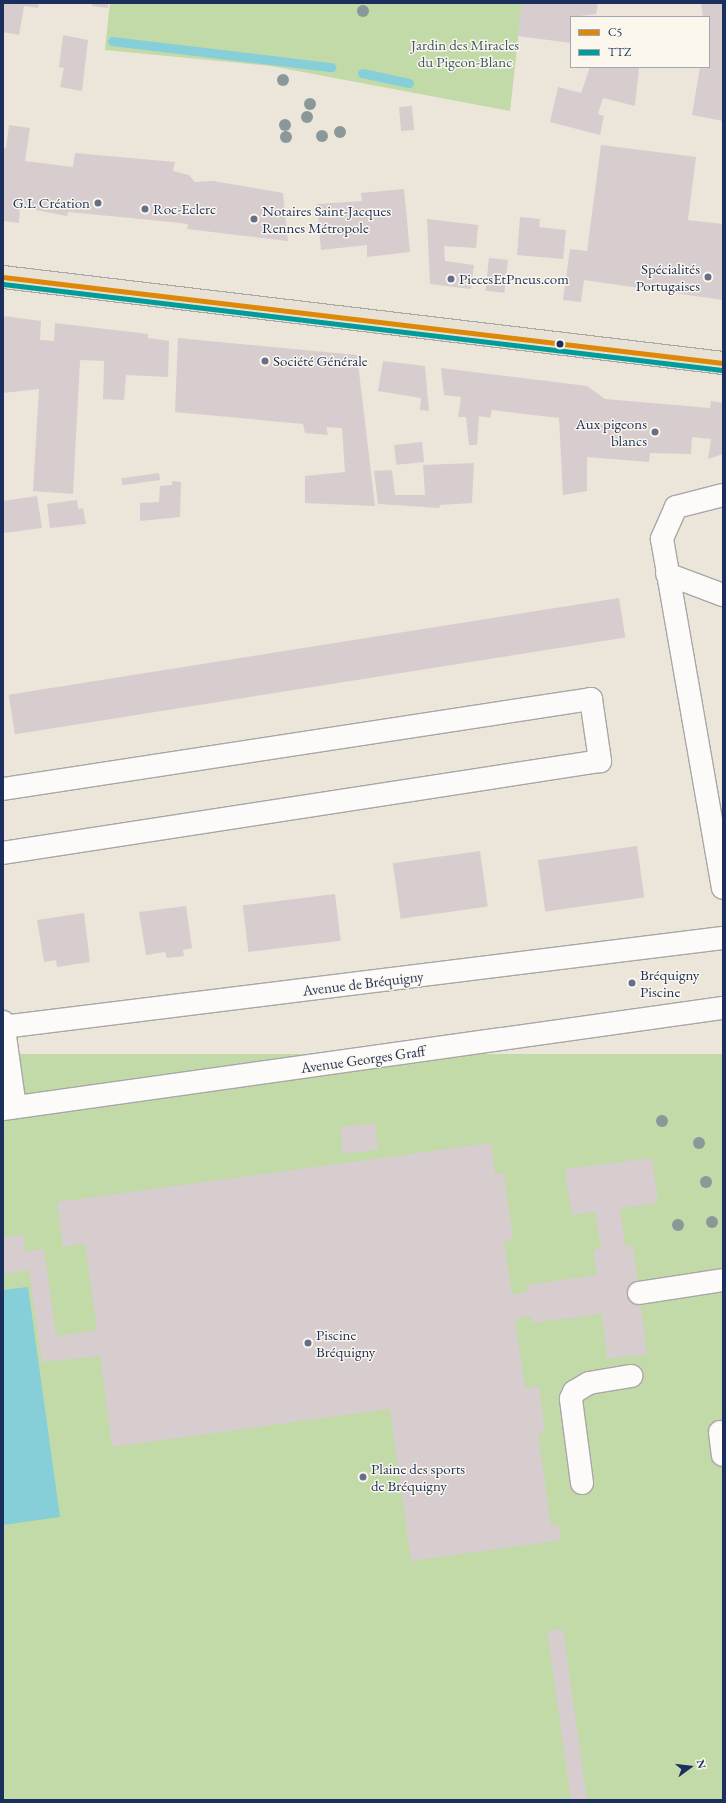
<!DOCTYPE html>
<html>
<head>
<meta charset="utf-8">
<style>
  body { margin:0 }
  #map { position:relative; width:726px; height:1803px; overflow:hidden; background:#ebe6d9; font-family:"EB Garamond",serif }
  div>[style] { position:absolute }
  .green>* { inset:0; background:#c2daa8; transform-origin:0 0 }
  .water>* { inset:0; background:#86ced8 }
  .stream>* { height:9px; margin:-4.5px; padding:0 4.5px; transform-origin:4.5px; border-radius:4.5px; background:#86ced8 }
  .building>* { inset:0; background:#d7ccce; transform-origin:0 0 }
  .roads { filter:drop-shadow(1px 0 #a8a7a6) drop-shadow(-1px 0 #a8a7a6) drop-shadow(0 1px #a8a7a6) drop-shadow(0 -1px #a8a7a6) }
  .minor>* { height:22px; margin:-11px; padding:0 11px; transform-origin:11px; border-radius:11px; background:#fcfbf9 }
  .major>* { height:22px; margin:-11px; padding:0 11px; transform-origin:11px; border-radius:11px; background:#e8e2d6 }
  .bus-1>* { height:5px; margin:-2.5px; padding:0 2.5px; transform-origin:2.5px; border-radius:2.5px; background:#dd8809 }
  .bus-2>* { height:5px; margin:-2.5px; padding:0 2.5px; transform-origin:2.5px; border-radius:2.5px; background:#009c99 }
  .trees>* { width:12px; height:12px; margin:-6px; border-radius:50%; background:#8b989a }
  .dots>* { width:11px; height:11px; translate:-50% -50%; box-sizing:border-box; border:2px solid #fbf7ec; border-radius:50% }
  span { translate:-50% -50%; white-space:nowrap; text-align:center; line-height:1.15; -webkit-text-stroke:3px #fbf7ec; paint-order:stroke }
  .park-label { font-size:15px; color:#3c5866 }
  .poi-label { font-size:15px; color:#1b2f5e }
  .right { translate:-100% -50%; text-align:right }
  .left { translate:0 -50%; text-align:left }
  .street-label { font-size:15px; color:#1b2f5e }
  .frame { position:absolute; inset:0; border:4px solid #1b2f5e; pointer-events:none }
  .legend { position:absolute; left:570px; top:16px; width:140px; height:52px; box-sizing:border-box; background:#fbf7ec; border:1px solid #a1a7b3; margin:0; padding:5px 7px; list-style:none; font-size:12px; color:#1b2f5e }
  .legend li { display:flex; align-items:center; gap:8px; height:20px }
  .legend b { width:20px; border:1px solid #a1a7b3 }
  .north { position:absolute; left:670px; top:1747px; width:40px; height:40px; -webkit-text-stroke:3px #fbf7ec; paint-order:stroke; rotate:75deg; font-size:11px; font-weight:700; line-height:16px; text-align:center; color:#1b2f5e }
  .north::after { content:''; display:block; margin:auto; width:14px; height:18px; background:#1b2f5e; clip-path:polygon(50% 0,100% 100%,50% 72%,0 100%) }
</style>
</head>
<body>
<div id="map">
  <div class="green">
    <div style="clip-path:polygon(110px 3px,522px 3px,510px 111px,271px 66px,105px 50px)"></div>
    <div style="left:723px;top:1054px;width:746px;height:727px;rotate:90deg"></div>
  </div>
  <div class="water">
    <div style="clip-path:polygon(28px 1287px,60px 1517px,3px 1525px,3px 1290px)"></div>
  </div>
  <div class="stream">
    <div style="left:112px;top:41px;width:221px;rotate:6.8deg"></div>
    <div style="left:362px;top:73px;width:48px;rotate:12deg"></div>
  </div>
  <div class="building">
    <div style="clip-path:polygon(3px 3px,39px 3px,38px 8px,24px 6px,19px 35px,3px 32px)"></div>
    <div style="clip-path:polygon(92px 3px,108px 3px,108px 8px,92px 6px)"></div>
    <div style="clip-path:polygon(522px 3px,598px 3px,596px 14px,571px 17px,571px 43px,518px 36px)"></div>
    <div style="clip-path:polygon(701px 3px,723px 3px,723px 121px,692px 115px,700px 67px,709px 67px,709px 17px,703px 17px)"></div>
    <div style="clip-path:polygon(63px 35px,88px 40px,82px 91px,60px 87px,64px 68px,59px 67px)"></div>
    <div style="clip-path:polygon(590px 67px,639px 68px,635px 106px,603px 98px,598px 114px,604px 116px,600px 135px,550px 122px,558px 87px,581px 93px)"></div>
    <div style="left:412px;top:106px;width:24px;height:13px;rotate:85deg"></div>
    <div style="clip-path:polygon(9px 125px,30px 128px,25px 161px,73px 167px,75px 153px,175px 162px,173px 171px,189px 175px,195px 182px,213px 181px,283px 193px,288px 241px,187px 229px,188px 224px,172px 222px,68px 212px,67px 216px,20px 207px,19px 223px,3px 221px,3px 147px,6px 148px)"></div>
    <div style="clip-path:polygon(601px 145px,696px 157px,688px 220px,723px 224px,723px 300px,584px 280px,581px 302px,563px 300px,570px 249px,587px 251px)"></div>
    <div style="clip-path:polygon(404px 189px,410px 252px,367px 257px,367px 245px,321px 250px,317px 204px,362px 201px,361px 193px)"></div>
    <div style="clip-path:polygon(520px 217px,540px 219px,539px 227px,566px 230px,563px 259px,517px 255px)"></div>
    <div style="clip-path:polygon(427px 219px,478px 225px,476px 248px,444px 246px,445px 261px,474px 265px,471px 289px,430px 284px)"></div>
    <div style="left:489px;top:258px;width:19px;height:33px;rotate:6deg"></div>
    <div style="clip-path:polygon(3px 316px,41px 321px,40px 340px,54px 341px,55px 323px,148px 334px,148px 338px,169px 341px,168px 377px,126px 375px,124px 400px,103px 399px,104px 361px,80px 360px,73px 494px,33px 491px,39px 389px,3px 393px)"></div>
    <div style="clip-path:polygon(178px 338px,357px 355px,375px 506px,305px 503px,305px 476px,345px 472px,342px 428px,326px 427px,328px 435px,305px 433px,303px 424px,175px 412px)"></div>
    <div style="clip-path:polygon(383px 361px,425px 366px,429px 411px,420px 410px,421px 398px,378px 391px)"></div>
    <div style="clip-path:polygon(441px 368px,587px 386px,605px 399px,710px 408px,711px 401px,723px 403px,723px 454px,708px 459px,711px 439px,692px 437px,691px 454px,650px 453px,649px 462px,587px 457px,587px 491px,563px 495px,559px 418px,492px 410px,490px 418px,479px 416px,477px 445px,469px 445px,466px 417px,458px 417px,461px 397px,444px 395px)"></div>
    <div style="left:422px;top:442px;width:20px;height:28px;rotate:84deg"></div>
    <div style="clip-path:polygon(474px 463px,472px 503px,440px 505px,439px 508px,378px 504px,374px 471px,392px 470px,395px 495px,425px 495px,423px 465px)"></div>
    <div style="left:159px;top:473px;width:7px;height:38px;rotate:82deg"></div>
    <div style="clip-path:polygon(172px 481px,181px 482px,180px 517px,140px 521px,140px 503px,159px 502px,160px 486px,172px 485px)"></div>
    <div style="clip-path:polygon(37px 496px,42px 528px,3px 533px,3px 501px)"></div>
    <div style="clip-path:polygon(77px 500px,78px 509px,83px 508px,86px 524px,50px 528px,47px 504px)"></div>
    <div style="left:619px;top:598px;width:40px;height:618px;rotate:81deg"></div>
    <div style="left:637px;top:846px;width:52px;height:100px;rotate:82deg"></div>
    <div style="left:480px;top:851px;width:56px;height:88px;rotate:82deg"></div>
    <div style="left:335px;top:894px;width:47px;height:93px;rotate:83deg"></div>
    <div style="clip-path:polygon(186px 906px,192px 948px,183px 950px,184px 956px,167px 958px,165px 952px,146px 955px,139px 912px)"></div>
    <div style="clip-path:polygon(84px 913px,90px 962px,57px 967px,56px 960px,44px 962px,37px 920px)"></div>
    <div style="left:375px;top:1123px;width:27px;height:35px;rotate:84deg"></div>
    <div style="clip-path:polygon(491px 1143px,495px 1174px,504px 1173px,513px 1240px,504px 1242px,512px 1294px,527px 1292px,526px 1285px,597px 1275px,593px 1250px,601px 1249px,595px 1212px,572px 1215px,565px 1169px,652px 1158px,658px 1203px,620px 1208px,625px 1246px,633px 1245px,647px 1354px,607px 1359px,602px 1314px,532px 1323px,531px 1316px,515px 1319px,525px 1388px,539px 1386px,545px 1433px,538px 1434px,551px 1525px,558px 1524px,561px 1540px,411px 1561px,390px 1409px,112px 1447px,100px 1356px,42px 1362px,29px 1270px,3px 1274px,3px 1237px,23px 1235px,26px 1252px,44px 1249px,56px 1336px,97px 1330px,85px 1244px,63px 1247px,57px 1202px)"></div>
    <div style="left:563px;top:1629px;width:173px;height:16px;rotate:82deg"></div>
  </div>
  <div class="roads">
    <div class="minor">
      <div style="left:723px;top:495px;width:49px;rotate:165.7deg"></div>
      <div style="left:676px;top:507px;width:35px;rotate:114deg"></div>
      <div style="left:662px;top:539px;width:354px;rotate:80.1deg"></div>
      <div style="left:667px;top:574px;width:60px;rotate:20.6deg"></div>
      <div style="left:3px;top:789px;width:595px;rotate:-8.7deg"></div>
      <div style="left:591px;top:699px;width:63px;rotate:81.7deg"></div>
      <div style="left:600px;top:761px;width:604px;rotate:171.24deg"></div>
      <div style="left:3px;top:1022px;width:86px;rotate:82deg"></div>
      <div style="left:3px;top:1027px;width:725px;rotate:-7.05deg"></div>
      <div style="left:3px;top:1109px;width:727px;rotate:-7.99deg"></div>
      <div style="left:639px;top:1293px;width:85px;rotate:-8.8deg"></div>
      <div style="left:720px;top:1432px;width:23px;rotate:83deg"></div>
      <div style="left:582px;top:1483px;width:85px;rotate:-97.5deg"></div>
      <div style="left:571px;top:1399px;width:8px;rotate:-67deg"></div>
      <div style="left:574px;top:1392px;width:17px;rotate:-31deg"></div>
      <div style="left:589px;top:1383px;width:43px;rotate:-9.5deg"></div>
    </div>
    <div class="major">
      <div style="left:3px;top:277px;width:725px;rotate:6.81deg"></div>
    </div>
  </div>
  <div class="bus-1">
    <div style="left:3px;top:277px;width:725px;rotate:6.81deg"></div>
  </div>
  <div class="bus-2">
    <div style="left:3px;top:284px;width:724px;rotate:6.82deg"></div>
  </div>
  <div class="trees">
    <div style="left:363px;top:11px"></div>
    <div style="left:283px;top:80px"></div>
    <div style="left:310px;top:104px"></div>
    <div style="left:307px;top:117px"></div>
    <div style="left:285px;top:125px"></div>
    <div style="left:340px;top:132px"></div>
    <div style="left:322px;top:136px"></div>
    <div style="left:286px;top:137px"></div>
    <div style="left:662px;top:1121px"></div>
    <div style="left:699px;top:1143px"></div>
    <div style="left:706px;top:1182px"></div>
    <div style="left:712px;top:1222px"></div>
    <div style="left:678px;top:1225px"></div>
  </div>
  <div class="dots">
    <div style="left:98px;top:203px;background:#646f89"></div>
    <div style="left:145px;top:209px;background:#646f89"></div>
    <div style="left:254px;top:219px;background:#646f89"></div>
    <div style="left:708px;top:277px;background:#646f89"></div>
    <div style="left:451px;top:279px;background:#646f89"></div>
    <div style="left:560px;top:344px;background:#1b2f5e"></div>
    <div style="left:265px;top:361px;background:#646f89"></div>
    <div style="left:655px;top:432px;background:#646f89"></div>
    <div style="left:632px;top:983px;background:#646f89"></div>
    <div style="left:308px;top:1343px;background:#646f89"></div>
    <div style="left:363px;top:1477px;background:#646f89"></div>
  </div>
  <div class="park-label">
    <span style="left:465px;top:53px">Jardin des Miracles<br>du Pigeon-Blanc</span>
  </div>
  <div class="poi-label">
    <span class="right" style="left:90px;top:203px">G.L Création</span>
    <span class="left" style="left:153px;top:209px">Roc-Eclerc</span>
    <span class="left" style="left:262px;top:219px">Notaires Saint-Jacques<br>Rennes Métropole</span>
    <span class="right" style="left:700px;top:277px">Spécialités<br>Portugaises</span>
    <span class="left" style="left:459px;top:279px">PiecesEtPneus.com</span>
    <span class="left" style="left:273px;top:361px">Société Générale</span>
    <span class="right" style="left:647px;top:432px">Aux pigeons<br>blancs</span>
    <span class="left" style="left:640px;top:983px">Bréquigny<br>Piscine</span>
    <span class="left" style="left:316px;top:1343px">Piscine<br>Bréquigny</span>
    <span class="left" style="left:371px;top:1477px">Plaine des sports<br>de Bréquigny</span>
  </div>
  <div class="street-label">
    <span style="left:363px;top:983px;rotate:-7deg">Avenue de Bréquigny</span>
    <span style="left:363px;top:1059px;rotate:-8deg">Avenue Georges Graff</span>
  </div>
  <div class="frame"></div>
  <ul class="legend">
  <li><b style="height:5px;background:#dd8809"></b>C5</li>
  <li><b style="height:5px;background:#009c99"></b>TTZ</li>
  </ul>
  <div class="north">N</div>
</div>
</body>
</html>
